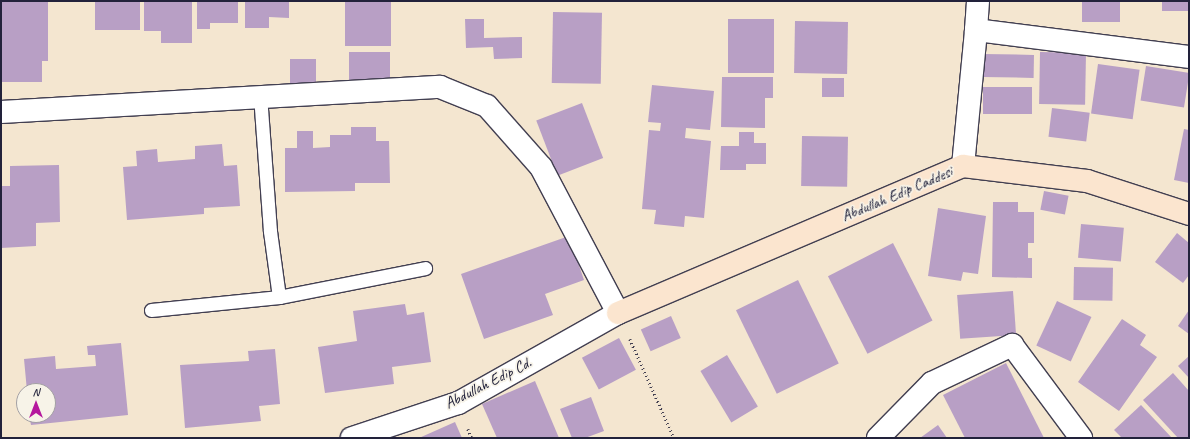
<!DOCTYPE html>
<html>
<head>
<meta charset="utf-8">
<style>
  body { margin:0 }
  #map { position:relative; width:1190px; height:439px; overflow:hidden; background:#f4e6d0; font-family:Caveat,sans-serif }
  div>[style] { position:absolute }
  .building>* { inset:0; background:#b89fc5; transform-origin:0 0 }
  .path>* { height:2.5px; margin-top:-1.25px; transform-origin:0; background:repeating-linear-gradient(90deg,#423f51 0 1px,transparent 0 4px) }
  .roads { filter:drop-shadow(1px 0 #423f51) drop-shadow(-1px 0 #423f51) drop-shadow(0 1px #423f51) drop-shadow(0 -1px #423f51) }
  .lane>* { height:13px; margin:-6.5px; padding:0 6.5px; transform-origin:6.5px; border-radius:6.5px; background:#fff }
  .street>* { height:22px; margin:-11px; padding:0 11px; transform-origin:11px; border-radius:11px; background:#fff }
  .secondary>* { height:22px; margin:-11px; padding:0 11px; transform-origin:11px; border-radius:11px; background:#fbe5cf }
  span { translate:-50% -50%; white-space:nowrap; text-align:center; line-height:1.15; -webkit-text-stroke:3.5px #f7f3e8; paint-order:stroke }
  .street-label { font-size:16px; color:#22223b }
  .frame { position:absolute; inset:0; border:2px solid #22223b; pointer-events:none }
  .north { position:absolute; left:16px; top:383px; width:40px; height:40px; box-sizing:border-box; background:#f7f3e8; border:1px solid #a29fa3; border-radius:50%; rotate:0deg; font-size:11px; font-weight:700; line-height:16px; text-align:center; color:#22223b }
  .north::after { content:''; display:block; margin:auto; width:14px; height:18px; background:#b5179e; clip-path:polygon(50% 0,100% 100%,50% 72%,0 100%) }
</style>
</head>
<body>
<div id="map">
  <div class="building">
    <div style="clip-path:polygon(1px 1px,48px 1px,48px 61px,42px 61px,42px 82px,1px 82px)"></div>
    <div style="left:95px;top:1px;width:45px;height:29px"></div>
    <div style="clip-path:polygon(144px 1px,192px 1px,192px 43px,161px 43px,161px 31px,144px 31px)"></div>
    <div style="clip-path:polygon(197px 1px,238px 1px,238px 23px,210px 23px,210px 29px,197px 29px)"></div>
    <div style="clip-path:polygon(245px 1px,289px 1px,289px 18px,269px 17px,269px 28px,245px 28px)"></div>
    <div style="left:345px;top:1px;width:46px;height:45px"></div>
    <div style="left:1082px;top:1px;width:38px;height:21px"></div>
    <div style="left:1162px;top:1px;width:27px;height:10px"></div>
    <div style="left:553px;top:12px;width:49px;height:71px;rotate:1deg"></div>
    <div style="clip-path:polygon(465px 19px,484px 19px,484px 38px,522px 37px,522px 58px,494px 59px,493px 47px,466px 48px)"></div>
    <div style="left:728px;top:19px;width:46px;height:54px"></div>
    <div style="left:795px;top:21px;width:53px;height:52px;rotate:1deg"></div>
    <div style="left:349px;top:52px;width:41px;height:32px"></div>
    <div style="left:1040px;top:52px;width:46px;height:52px;rotate:1deg"></div>
    <div style="left:983px;top:54px;width:51px;height:23px;rotate:1deg"></div>
    <div style="left:290px;top:59px;width:26px;height:27px"></div>
    <div style="left:1098px;top:64px;width:42px;height:50px;rotate:8deg"></div>
    <div style="left:1146px;top:66px;width:44px;height:35px;rotate:9deg"></div>
    <div style="clip-path:polygon(722px 77px,773px 77px,773px 98px,765px 98px,765px 128px,721px 127px)"></div>
    <div style="left:822px;top:78px;width:22px;height:19px"></div>
    <div style="clip-path:polygon(652px 85px,714px 91px,710px 130px,686px 128px,685px 138px,711px 141px,704px 218px,685px 216px,684px 227px,654px 224px,656px 210px,642px 209px,649px 130px,660px 131px,661px 123px,648px 122px)"></div>
    <div style="left:983px;top:87px;width:49px;height:27px"></div>
    <div style="left:582px;top:103px;width:59px;height:49px;rotate:69deg"></div>
    <div style="left:1052px;top:108px;width:38px;height:29px;rotate:7deg"></div>
    <div style="clip-path:polygon(351px 127px,376px 127px,376px 141px,389px 141px,390px 183px,355px 183px,355px 191px,285px 192px,285px 148px,297px 148px,297px 131px,313px 131px,313px 148px,330px 147px,330px 135px,351px 135px)"></div>
    <div style="clip-path:polygon(1184px 129px,1189px 130px,1189px 183px,1174px 180px)"></div>
    <div style="clip-path:polygon(739px 132px,754px 132px,754px 143px,766px 143px,766px 164px,746px 164px,746px 170px,720px 170px,721px 146px,739px 146px)"></div>
    <div style="left:802px;top:136px;width:46px;height:50px;rotate:1deg"></div>
    <div style="clip-path:polygon(222px 144px,224px 166px,237px 165px,240px 206px,204px 208px,204px 214px,127px 220px,123px 167px,137px 166px,136px 151px,157px 149px,158px 162px,195px 159px,195px 146px)"></div>
    <div style="clip-path:polygon(59px 165px,60px 222px,36px 223px,36px 246px,1px 248px,1px 186px,10px 186px,10px 166px)"></div>
    <div style="left:1044px;top:191px;width:25px;height:19px;rotate:11deg"></div>
    <div style="clip-path:polygon(993px 202px,1018px 202px,1018px 212px,1034px 212px,1034px 243px,1028px 243px,1028px 258px,1032px 258px,1032px 278px,992px 277px)"></div>
    <div style="clip-path:polygon(938px 208px,986px 216px,978px 274px,963px 272px,961px 281px,928px 276px)"></div>
    <div style="left:1081px;top:224px;width:43px;height:34px;rotate:5deg"></div>
    <div style="clip-path:polygon(1177px 233px,1189px 243px,1189px 275px,1183px 283px,1155px 262px)"></div>
    <div style="clip-path:polygon(569px 236px,584px 280px,545px 294px,553px 315px,484px 339px,461px 274px)"></div>
    <div style="left:893px;top:243px;width:87px;height:73px;rotate:63deg"></div>
    <div style="left:1074px;top:267px;width:39px;height:33px;rotate:1deg"></div>
    <div style="left:798px;top:280px;width:93px;height:69px;rotate:64deg"></div>
    <div style="left:1013px;top:291px;width:44px;height:56px;rotate:86deg"></div>
    <div style="left:1057px;top:301px;width:38px;height:49px;rotate:25deg"></div>
    <div style="clip-path:polygon(405px 304px,407px 315px,424px 312px,431px 362px,392px 367px,394px 384px,325px 393px,318px 347px,357px 341px,353px 311px)"></div>
    <div style="clip-path:polygon(1189px 310px,1189px 334px,1178px 326px)"></div>
    <div style="left:671px;top:316px;width:24px;height:33px;rotate:66deg"></div>
    <div style="clip-path:polygon(1122px 319px,1146px 335px,1140px 345px,1157px 357px,1119px 411px,1078px 382px)"></div>
    <div style="left:619px;top:338px;width:36px;height:42px;rotate:62deg"></div>
    <div style="clip-path:polygon(121px 343px,128px 415px,31px 425px,29px 415px,48px 415px,48px 391px,27px 391px,24px 359px,55px 356px,56px 369px,96px 366px,95px 355px,88px 355px,87px 346px)"></div>
    <div style="clip-path:polygon(275px 349px,280px 404px,259px 406px,261px 421px,185px 428px,180px 365px,249px 361px,248px 351px)"></div>
    <div style="left:727px;top:355px;width:60px;height:31px;rotate:59deg"></div>
    <div style="clip-path:polygon(1189px 356px,1189px 378px,1178px 366px)"></div>
    <div style="clip-path:polygon(1006px 363px,1044px 438px,965px 438px,943px 395px)"></div>
    <div style="clip-path:polygon(1173px 373px,1189px 391px,1189px 438px,1178px 438px,1143px 400px)"></div>
    <div style="clip-path:polygon(535px 381px,559px 438px,497px 438px,482px 404px)"></div>
    <div style="clip-path:polygon(591px 397px,604px 431px,585px 438px,572px 438px,560px 409px)"></div>
    <div style="clip-path:polygon(1141px 405px,1172px 438px,1122px 438px,1114px 430px)"></div>
    <div style="clip-path:polygon(455px 422px,462px 438px,419px 438px)"></div>
    <div style="clip-path:polygon(938px 425px,947px 438px,920px 438px)"></div>
  </div>
  <div class="path">
    <div style="left:630px;top:339px;width:108px;rotate:66deg"></div>
    <div style="left:468px;top:429px;width:10px;rotate:66deg"></div>
  </div>
  <div class="roads">
    <div class="lane">
      <div style="left:279px;top:297px;width:149px;rotate:-11.2deg"></div>
      <div style="left:151px;top:310px;width:129px;rotate:-5.8deg"></div>
      <div style="left:279px;top:297px;width:67px;rotate:-97.8deg"></div>
      <div style="left:270px;top:231px;width:135px;rotate:-94.2deg"></div>
    </div>
    <div class="street">
      <div style="left:976px;top:30px;width:29px;rotate:-86deg"></div>
      <div style="left:1px;top:112px;width:440px;rotate:-3.3deg"></div>
      <div style="left:440px;top:87px;width:51px;rotate:22deg"></div>
      <div style="left:487px;top:106px;width:81px;rotate:48.5deg"></div>
      <div style="left:541px;top:167px;width:165px;rotate:62.2deg"></div>
      <div style="left:618px;top:313px;width:184px;rotate:150.6deg"></div>
      <div style="left:458px;top:403px;width:112px;rotate:161.7deg"></div>
      <div style="left:963px;top:166px;width:137px;rotate:-84.5deg"></div>
      <div style="left:976px;top:30px;width:215px;rotate:7.2deg"></div>
      <div style="left:878px;top:438px;width:77px;rotate:-45.5deg"></div>
      <div style="left:932px;top:383px;width:89px;rotate:-25.4deg"></div>
      <div style="left:1012px;top:345px;width:116px;rotate:53.4deg"></div>
    </div>
    <div class="secondary">
      <div style="left:618px;top:313px;width:375px;rotate:-23.1deg"></div>
      <div style="left:963px;top:166px;width:125px;rotate:6.9deg"></div>
      <div style="left:1087px;top:181px;width:107px;rotate:17.9deg"></div>
    </div>
  </div>
  <div class="street-label">
    <span style="left:897px;top:194px;rotate:-23deg">Abdullah Edip Caddesi</span>
    <span style="left:488px;top:383px;rotate:-27deg">Abdullah Edip Cd.</span>
  </div>
  <div class="frame"></div>
  <div class="north">N</div>
</div>
</body>
</html>
